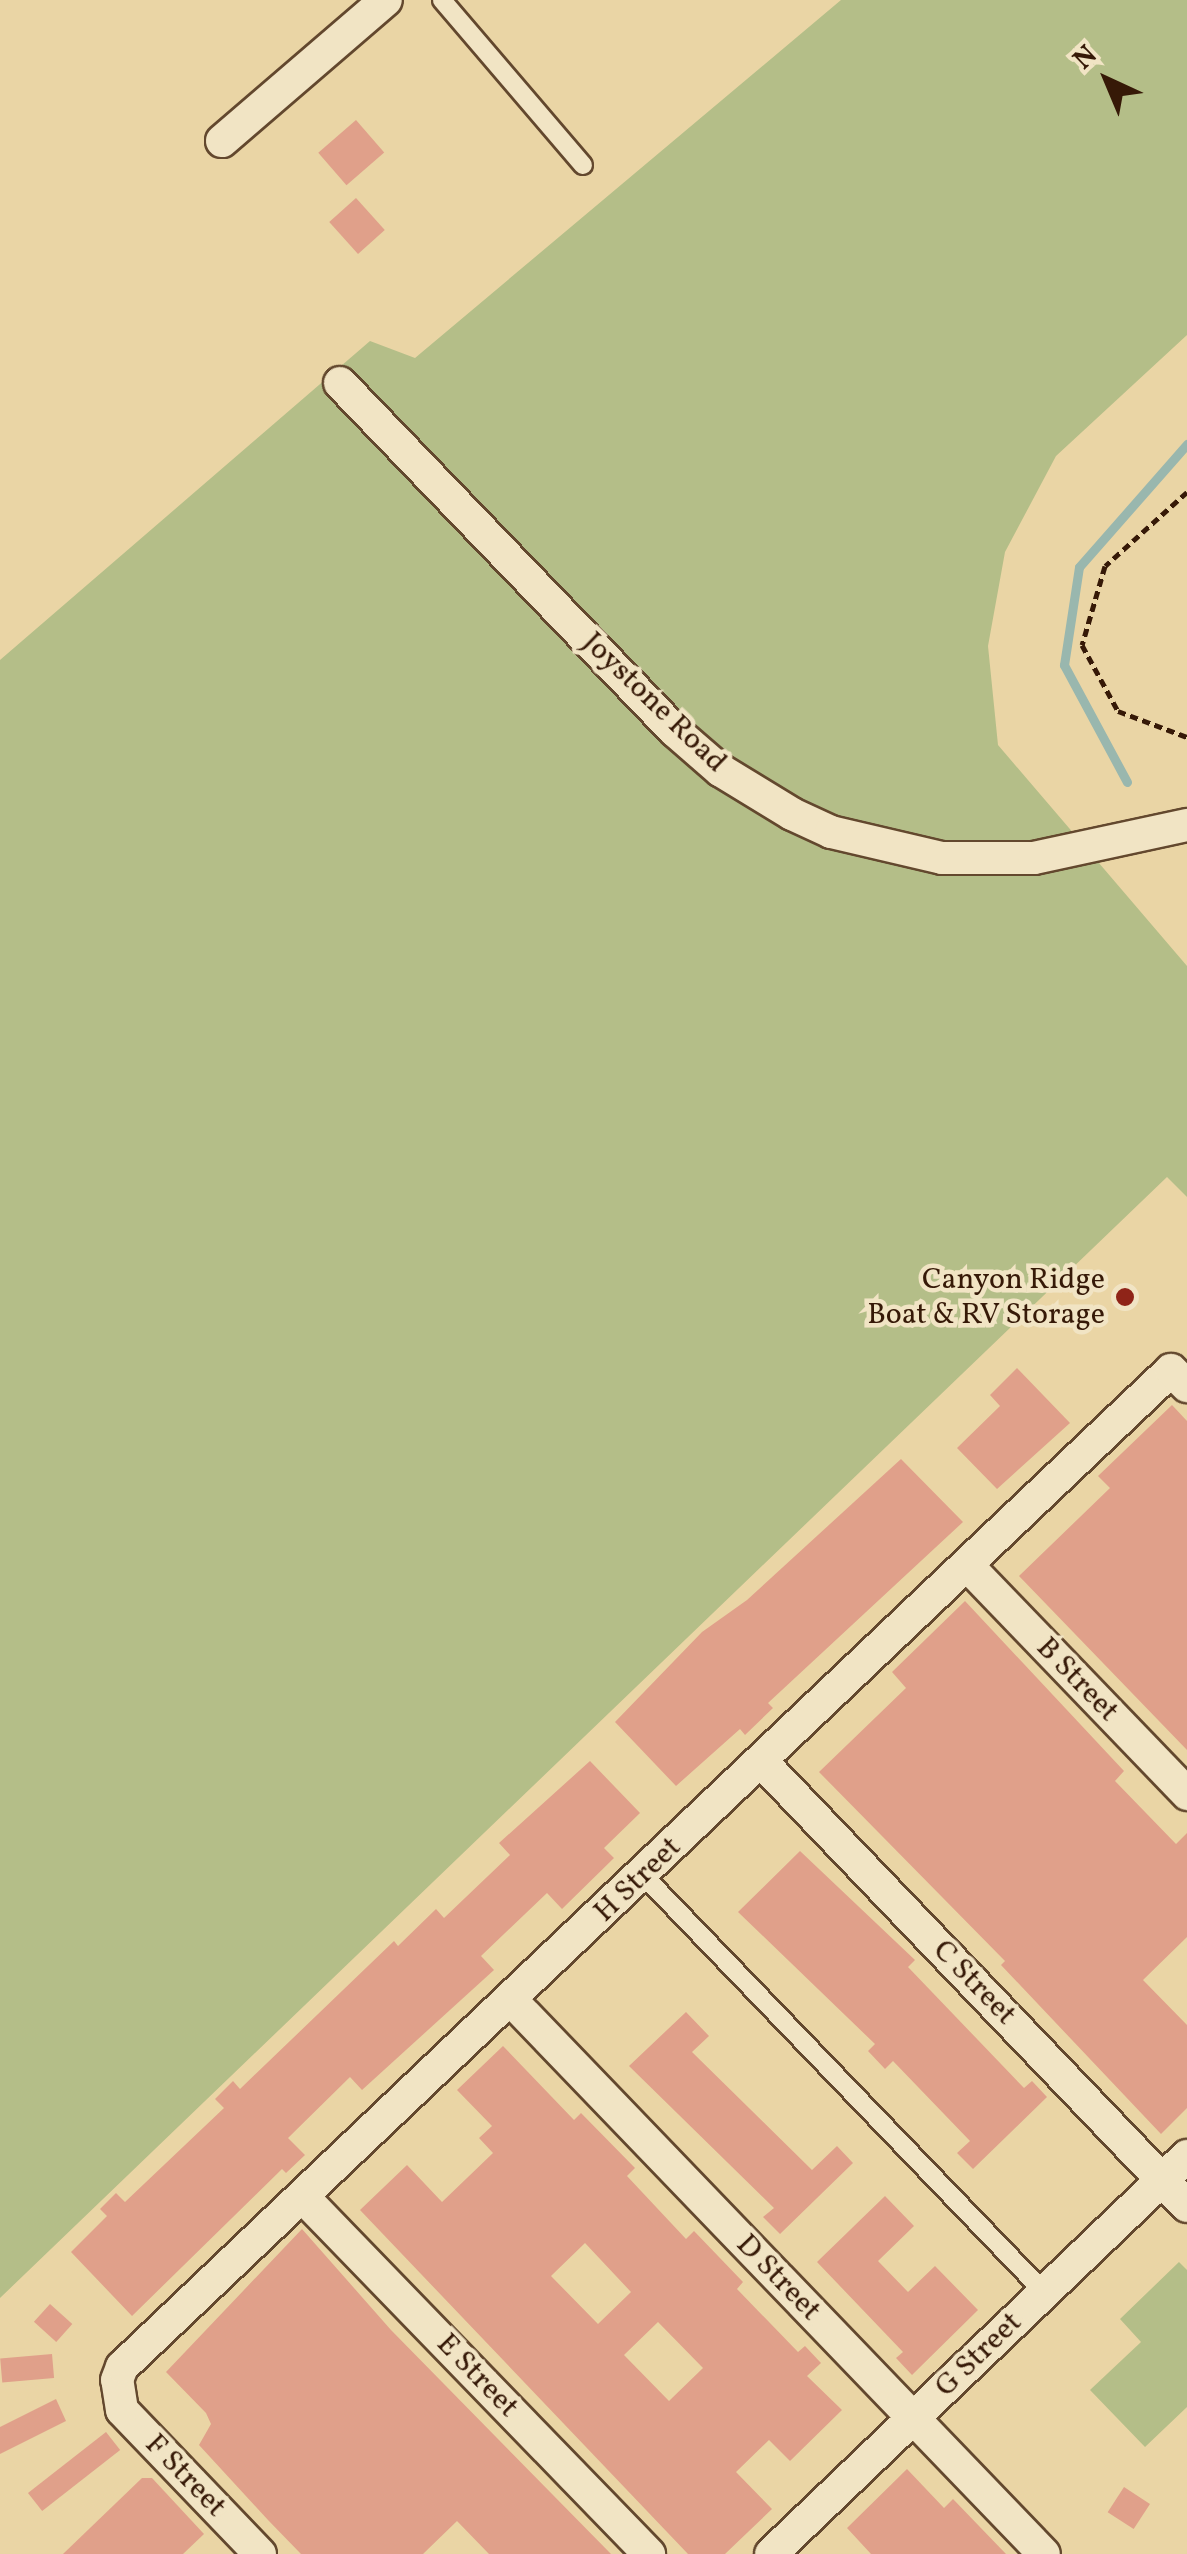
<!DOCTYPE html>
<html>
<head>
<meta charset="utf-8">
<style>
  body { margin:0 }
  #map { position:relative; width:1187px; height:2554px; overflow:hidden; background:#ead5a5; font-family:Vollkorn,serif }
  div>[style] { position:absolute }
  .green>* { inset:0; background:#b4be88 }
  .stream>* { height:9px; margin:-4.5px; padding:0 4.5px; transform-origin:4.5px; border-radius:4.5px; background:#99b7ae }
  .building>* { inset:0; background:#e0a08a; transform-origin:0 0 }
  .path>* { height:5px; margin-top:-2.5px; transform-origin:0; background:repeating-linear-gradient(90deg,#361907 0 8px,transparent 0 13px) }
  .roads { filter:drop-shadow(2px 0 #63482e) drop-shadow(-2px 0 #63482e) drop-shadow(0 2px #63482e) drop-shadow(0 -2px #63482e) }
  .service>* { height:18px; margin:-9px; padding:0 9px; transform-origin:9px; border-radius:9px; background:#f1e4c4 }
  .minor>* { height:32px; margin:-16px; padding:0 16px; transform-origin:16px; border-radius:16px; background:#f1e4c4 }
  .dots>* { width:28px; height:28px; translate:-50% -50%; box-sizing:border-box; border:5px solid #f1e4c4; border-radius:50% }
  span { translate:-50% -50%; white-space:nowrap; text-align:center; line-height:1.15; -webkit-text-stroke:9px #f1e4c4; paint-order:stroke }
  .street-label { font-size:30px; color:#361907 }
  .poi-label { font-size:30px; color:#361907 }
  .right { translate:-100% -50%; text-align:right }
  .north { position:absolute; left:1057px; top:30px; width:100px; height:100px; -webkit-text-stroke:8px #f1e4c4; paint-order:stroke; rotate:316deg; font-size:28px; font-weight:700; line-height:40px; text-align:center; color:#361907 }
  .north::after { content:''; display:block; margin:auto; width:35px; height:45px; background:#361907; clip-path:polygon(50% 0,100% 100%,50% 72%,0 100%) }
</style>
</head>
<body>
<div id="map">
  <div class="green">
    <div style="clip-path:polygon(841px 0,1187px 0,1187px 335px,1056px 456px,1005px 552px,988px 646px,998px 745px,1187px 966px,1187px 1197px,1167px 1177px,0 2298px,0 660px,370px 341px,415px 358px)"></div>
    <div style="clip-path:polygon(1179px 2262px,1187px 2270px,1187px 2407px,1145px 2447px,1090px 2390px,1141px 2342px,1120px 2319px)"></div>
  </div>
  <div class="stream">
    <div style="left:1127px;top:782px;width:133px;rotate:-118.3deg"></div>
    <div style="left:1064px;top:665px;width:99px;rotate:-81.3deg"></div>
    <div style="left:1079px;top:567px;width:164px;rotate:-48.7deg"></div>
  </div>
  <div class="building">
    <div style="left:356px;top:120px;width:43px;height:50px;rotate:49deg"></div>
    <div style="left:356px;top:198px;width:43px;height:36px;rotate:48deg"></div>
    <div style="clip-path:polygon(1017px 1368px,1070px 1423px,997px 1489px,957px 1448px,1000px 1406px,990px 1395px)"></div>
    <div style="clip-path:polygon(1172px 1405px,1187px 1421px,1187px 1750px,1019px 1576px,1110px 1488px,1098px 1476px)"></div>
    <div style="clip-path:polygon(901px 1459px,963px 1522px,768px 1703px,773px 1708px,745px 1735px,740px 1729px,676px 1786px,615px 1722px,702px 1632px,747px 1600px)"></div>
    <div style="clip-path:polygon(965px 1601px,1124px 1771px,1115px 1781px,1176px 1844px,1187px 1833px,1187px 1937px,1143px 1980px,1187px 2025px,1187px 2108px,1161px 2134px,1001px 1965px,1005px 1961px,819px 1772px,906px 1688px,892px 1672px)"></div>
    <div style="clip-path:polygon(590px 1761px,640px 1813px,604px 1848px,614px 1858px,562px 1909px,547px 1893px,481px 1956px,494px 1970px,362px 2090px,350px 2077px,288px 2138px,305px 2155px,286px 2173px,282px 2169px,132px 2316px,71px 2252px,107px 2216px,100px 2209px,116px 2193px,125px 2202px,224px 2108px,215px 2099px,233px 2081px,240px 2089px,394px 1941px,398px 1946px,436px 1909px,444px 1918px,510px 1855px,499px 1843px)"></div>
    <div style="clip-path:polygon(800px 1851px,915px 1960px,908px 1967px,1024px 2088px,1032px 2081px,1047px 2097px,973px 2169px,957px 2153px,970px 2141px,893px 2061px,885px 2069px,868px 2051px,875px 2044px,738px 1912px)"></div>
    <div style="clip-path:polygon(686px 2012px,709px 2036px,692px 2052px,812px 2170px,837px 2146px,853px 2163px,780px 2234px,763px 2217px,774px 2208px,629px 2066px)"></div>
    <div style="clip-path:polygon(evenodd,503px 2046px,574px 2120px,581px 2113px,635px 2168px,627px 2176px,686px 2239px,694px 2231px,743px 2282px,737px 2289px,798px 2352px,805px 2346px,821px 2363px,807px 2376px,842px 2410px,790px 2461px,769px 2440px,736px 2472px,772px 2509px,725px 2554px,688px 2554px,360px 2210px,407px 2165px,442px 2202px,493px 2153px,479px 2138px,492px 2126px,457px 2090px,503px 2046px,585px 2243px,631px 2292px,598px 2324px,551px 2276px,585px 2243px,503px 2046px,658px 2322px,703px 2368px,669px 2401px,624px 2355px,658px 2322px)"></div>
    <div style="clip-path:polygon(885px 2196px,914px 2226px,878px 2261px,908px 2292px,935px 2266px,978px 2310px,912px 2375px,896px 2358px,903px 2352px,817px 2262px)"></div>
    <div style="clip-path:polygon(302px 2229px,391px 2330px,611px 2554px,489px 2554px,457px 2521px,423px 2554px,301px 2554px,268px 2520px,199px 2445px,211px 2424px,206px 2413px,166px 2372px)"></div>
    <div style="left:50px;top:2304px;width:30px;height:24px;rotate:42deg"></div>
    <div style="left:52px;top:2354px;width:24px;height:52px;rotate:85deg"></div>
    <div style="clip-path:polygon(56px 2399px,66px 2421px,0 2454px,0 2427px)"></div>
    <div style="left:106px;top:2432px;width:23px;height:99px;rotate:52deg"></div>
    <div style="clip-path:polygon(907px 2469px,944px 2508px,953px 2499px,1006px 2554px,871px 2554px,847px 2528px)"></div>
    <div style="clip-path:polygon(142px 2478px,152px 2478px,204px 2534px,183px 2554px,63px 2554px)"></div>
    <div style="left:1124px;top:2487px;width:31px;height:30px;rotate:33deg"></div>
  </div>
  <div class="path">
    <div style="left:1187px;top:492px;width:110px;rotate:137.9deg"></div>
    <div style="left:1105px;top:566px;width:82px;rotate:106.2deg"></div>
    <div style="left:1082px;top:645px;width:75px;rotate:61.4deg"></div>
    <div style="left:1118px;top:711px;width:74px;rotate:20.6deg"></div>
  </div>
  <div class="roads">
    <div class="service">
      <div style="left:442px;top:0;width:217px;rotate:49.5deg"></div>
      <div style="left:643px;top:1875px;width:579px;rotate:46.12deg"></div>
    </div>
    <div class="minor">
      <div style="left:222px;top:141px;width:216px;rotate:-40.7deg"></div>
      <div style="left:340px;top:383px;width:483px;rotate:46.1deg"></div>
      <div style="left:675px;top:731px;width:60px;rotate:40.9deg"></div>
      <div style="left:720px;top:770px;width:84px;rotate:31.4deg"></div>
      <div style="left:792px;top:814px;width:43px;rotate:24.8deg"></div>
      <div style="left:831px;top:832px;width:114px;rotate:13.2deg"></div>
      <div style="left:942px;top:858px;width:92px"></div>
      <div style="left:1034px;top:858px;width:157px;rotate:-12.2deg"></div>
      <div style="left:967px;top:1565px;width:318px;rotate:46.1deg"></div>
      <div style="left:761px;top:1761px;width:616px;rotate:46.25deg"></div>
      <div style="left:512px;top:2001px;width:767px;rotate:46.11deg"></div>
      <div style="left:304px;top:2198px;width:496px;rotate:45.9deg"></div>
      <div style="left:260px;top:2554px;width:199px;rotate:-133.8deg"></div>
      <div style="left:122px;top:2410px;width:30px;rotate:-99deg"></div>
      <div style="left:117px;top:2380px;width:14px;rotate:-69deg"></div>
      <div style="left:122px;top:2367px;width:1447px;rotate:-43.54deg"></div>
      <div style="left:1171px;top:1370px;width:23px;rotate:45deg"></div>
      <div style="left:771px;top:2554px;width:576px;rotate:-43.73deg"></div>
    </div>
  </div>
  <div class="dots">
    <div style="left:1125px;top:1297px;background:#8f2418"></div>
  </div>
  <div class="street-label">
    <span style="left:654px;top:703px;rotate:44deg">Joystone Road</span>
    <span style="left:1077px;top:1680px;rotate:46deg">B Street</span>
    <span style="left:638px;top:1880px;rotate:-44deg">H Street</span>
    <span style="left:974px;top:1983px;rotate:46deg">C Street</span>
    <span style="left:778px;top:2278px;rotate:46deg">D Street</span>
    <span style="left:979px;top:2355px;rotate:-44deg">G Street</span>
    <span style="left:477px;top:2376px;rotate:46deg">E Street</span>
    <span style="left:185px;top:2476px;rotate:46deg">F Street</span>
  </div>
  <div class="poi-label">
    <span class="right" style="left:1105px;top:1297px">Canyon Ridge<br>Boat &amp; RV Storage</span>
  </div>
  <div class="north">N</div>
</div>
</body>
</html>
